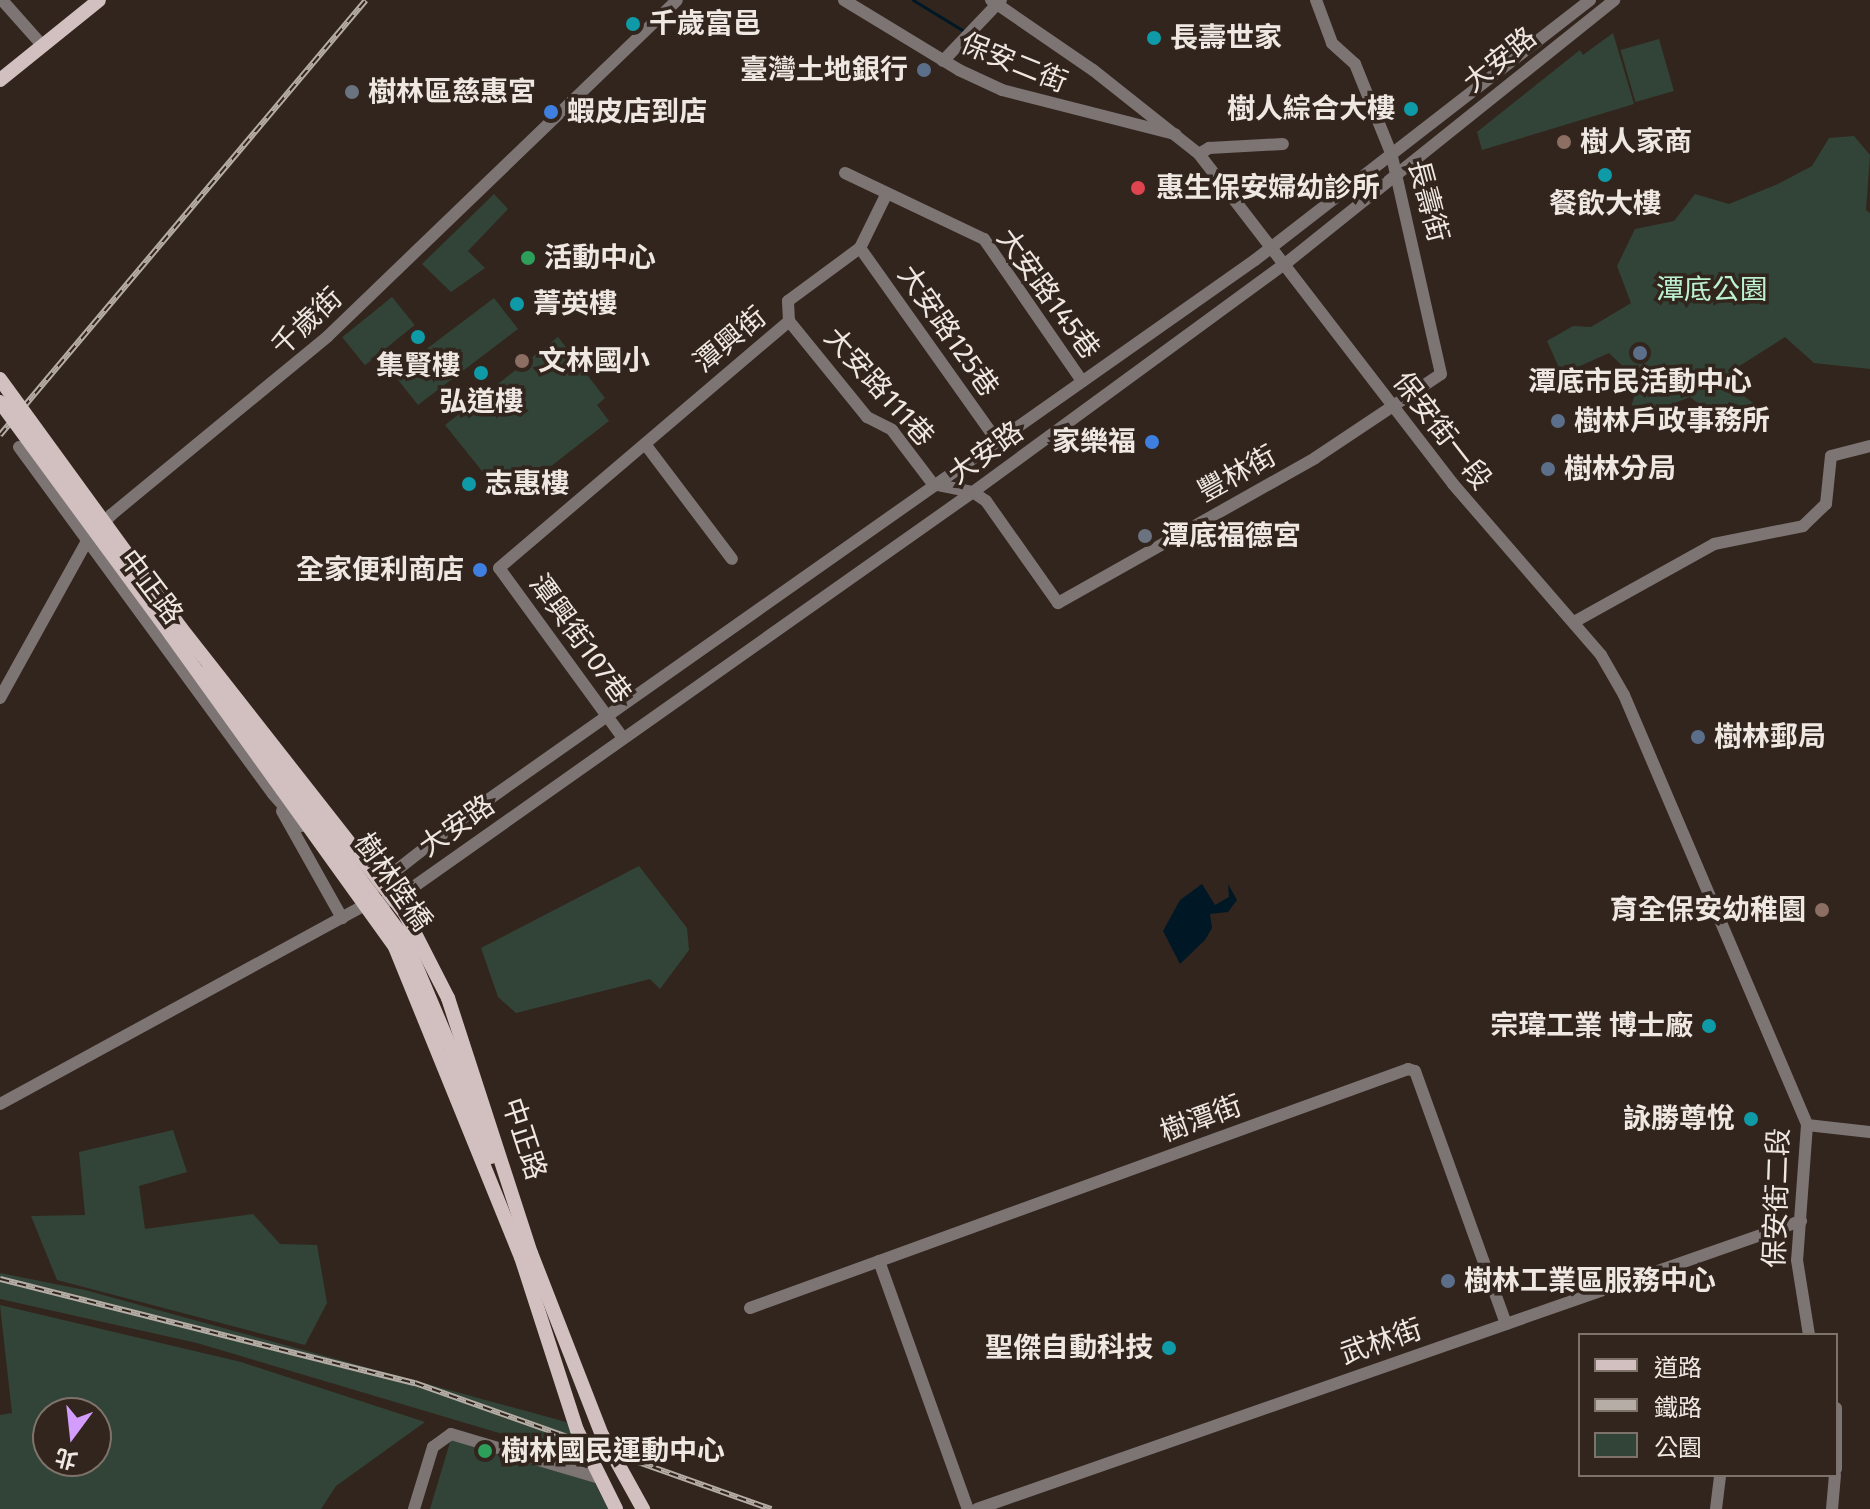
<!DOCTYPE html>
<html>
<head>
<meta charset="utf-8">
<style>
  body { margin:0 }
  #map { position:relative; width:1870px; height:1509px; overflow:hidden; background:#32251d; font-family:"Fira Sans","Noto Sans TC",sans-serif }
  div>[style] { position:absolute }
  .green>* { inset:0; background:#324438; transform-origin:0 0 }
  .water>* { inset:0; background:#001825 }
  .stream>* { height:3px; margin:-1.5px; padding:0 1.5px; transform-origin:1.5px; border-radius:1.5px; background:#001825 }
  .minor>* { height:12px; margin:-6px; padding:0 6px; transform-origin:6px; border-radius:6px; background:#7d7474 }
  .major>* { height:14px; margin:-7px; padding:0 7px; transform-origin:7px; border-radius:7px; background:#d2c0c0 }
  .rail>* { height:6px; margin-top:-3px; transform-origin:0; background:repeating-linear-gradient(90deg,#32251d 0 9px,#b6ada6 0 18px); box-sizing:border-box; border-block:2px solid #b6ada6 }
  .major-bridge>* { height:14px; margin:-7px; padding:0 7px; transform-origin:7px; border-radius:7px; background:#d2c0c0 }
  .dots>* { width:22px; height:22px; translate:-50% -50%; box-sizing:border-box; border:4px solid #32251d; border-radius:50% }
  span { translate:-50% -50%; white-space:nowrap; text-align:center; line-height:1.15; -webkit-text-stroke:7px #32251d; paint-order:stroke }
  .poi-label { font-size:28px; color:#efe7e1; font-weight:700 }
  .left { translate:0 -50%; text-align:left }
  .right { translate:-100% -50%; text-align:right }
  .street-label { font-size:28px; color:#efe7e1 }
  .park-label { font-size:28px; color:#bcf2cf }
  .legend { position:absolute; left:1578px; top:1333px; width:260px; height:144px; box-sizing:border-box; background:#32251d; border:2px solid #7e736b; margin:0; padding:10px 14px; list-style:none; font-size:24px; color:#efe7e1 }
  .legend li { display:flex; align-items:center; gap:16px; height:40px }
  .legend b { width:40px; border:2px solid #7e736b }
  .north { position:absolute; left:32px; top:1397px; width:80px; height:80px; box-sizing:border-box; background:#32251d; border:2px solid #7e736b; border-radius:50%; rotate:195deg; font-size:22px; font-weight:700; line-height:32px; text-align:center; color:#efe7e1 }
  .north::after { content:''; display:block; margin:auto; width:28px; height:36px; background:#d29dfd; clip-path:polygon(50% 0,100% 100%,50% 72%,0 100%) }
</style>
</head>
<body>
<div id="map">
  <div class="green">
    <div style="clip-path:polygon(1613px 33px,1634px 104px,1482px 150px,1477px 132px,1580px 50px,1583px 55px)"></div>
    <div style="left:1659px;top:39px;width:54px;height:40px;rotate:74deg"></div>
    <div style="clip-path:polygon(1854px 136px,1870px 155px,1866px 210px,1870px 213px,1870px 369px,1814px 363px,1785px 337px,1730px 372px,1734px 389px,1767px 413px,1733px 430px,1690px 397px,1626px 422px,1639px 382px,1609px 353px,1562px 374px,1547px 341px,1573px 326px,1591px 327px,1631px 303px,1617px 266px,1635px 229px,1674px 221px,1695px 194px,1729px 204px,1778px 184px,1812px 166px,1829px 138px)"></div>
    <div style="clip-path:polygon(494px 194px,508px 209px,468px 251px,485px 268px,451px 292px,422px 264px)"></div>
    <div style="left:392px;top:297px;width:36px;height:64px;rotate:51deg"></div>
    <div style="clip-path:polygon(494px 298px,518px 329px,418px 405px,395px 376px,400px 369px)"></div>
    <div style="clip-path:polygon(558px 337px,605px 398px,597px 405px,609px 421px,514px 495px,500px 476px,486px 476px,445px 425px)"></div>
    <div style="clip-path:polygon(639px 866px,687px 928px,689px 950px,660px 989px,650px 979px,516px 1013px,498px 997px,481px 948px)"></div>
    <div style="clip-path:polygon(173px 1130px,187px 1172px,139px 1186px,145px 1229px,253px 1214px,280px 1244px,317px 1245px,327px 1303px,305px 1345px,57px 1280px,31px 1216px,85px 1215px,79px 1152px)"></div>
    <div style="clip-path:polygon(0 1273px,85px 1290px,566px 1422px,586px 1459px,197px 1343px,0 1299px)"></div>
    <div style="clip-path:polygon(evenodd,0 1305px,241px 1362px,425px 1422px,336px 1486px,321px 1509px,0 1509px,0 1415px,12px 1413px,0 1305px,48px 1413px,96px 1413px,96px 1461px,48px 1461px,48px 1413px)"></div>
    <div style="clip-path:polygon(454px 1429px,590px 1473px,608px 1509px,430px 1509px)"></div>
  </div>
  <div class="water">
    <div style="clip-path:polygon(1202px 884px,1215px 905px,1229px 897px,1228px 884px,1237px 900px,1228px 912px,1210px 914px,1212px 928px,1205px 940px,1180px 964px,1163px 931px,1180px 900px)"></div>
  </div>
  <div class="stream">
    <div style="left:913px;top:0;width:60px;rotate:31.3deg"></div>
    <div style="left:975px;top:36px;width:47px;rotate:24.9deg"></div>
  </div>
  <div class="minor">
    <div style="left:2px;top:0;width:60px;rotate:48.4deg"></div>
    <div style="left:844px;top:0;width:135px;rotate:31.3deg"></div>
    <div style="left:959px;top:70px;width:47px;rotate:24.9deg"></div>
    <div style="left:1002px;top:90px;width:179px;rotate:14.3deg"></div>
    <div style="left:991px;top:0;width:124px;rotate:34.5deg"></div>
    <div style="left:1093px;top:70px;width:135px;rotate:38.4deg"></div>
    <div style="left:1199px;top:154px;width:416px;rotate:52.4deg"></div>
    <div style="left:1453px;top:484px;width:226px;rotate:49.1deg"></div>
    <div style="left:1601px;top:655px;width:46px;rotate:60.1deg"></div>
    <div style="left:1624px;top:695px;width:467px;rotate:66.9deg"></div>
    <div style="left:1807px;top:1125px;width:135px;rotate:94.2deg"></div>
    <div style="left:1797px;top:1260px;width:76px;rotate:80.9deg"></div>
    <div style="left:943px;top:61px;width:84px;rotate:-46.4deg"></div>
    <div style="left:1199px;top:154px;width:12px;rotate:-31deg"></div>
    <div style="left:1209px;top:148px;width:74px;rotate:-3.1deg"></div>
    <div style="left:845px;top:173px;width:154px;rotate:25.4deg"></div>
    <div style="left:984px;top:239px;width:173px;rotate:55.4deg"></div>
    <div style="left:860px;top:248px;width:237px;rotate:54.6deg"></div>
    <div style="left:789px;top:321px;width:124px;rotate:50.9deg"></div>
    <div style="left:867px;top:417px;width:28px;rotate:27deg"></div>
    <div style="left:892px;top:430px;width:68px;rotate:52.8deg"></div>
    <div style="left:933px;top:484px;width:41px;rotate:11.3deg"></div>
    <div style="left:973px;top:492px;width:16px;rotate:35deg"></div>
    <div style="left:986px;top:501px;width:125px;rotate:54.8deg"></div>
    <div style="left:1058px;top:603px;width:295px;rotate:-29.4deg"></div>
    <div style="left:1315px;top:458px;width:151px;rotate:-33.7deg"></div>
    <div style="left:1441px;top:374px;width:227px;rotate:-102.7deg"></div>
    <div style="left:1391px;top:153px;width:96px;rotate:-112deg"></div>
    <div style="left:1355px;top:64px;width:31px;rotate:-138deg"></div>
    <div style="left:1332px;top:43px;width:46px;rotate:-110.4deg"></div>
    <div style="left:645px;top:444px;width:144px;rotate:52.9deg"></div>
    <div style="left:19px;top:447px;width:430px;rotate:53.8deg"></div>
    <div style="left:273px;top:794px;width:43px;rotate:48.8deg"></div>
    <div style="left:1574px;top:622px;width:160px;rotate:-29.1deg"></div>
    <div style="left:1714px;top:544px;width:91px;rotate:-11.4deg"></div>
    <div style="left:1803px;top:526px;width:32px;rotate:-44deg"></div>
    <div style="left:1826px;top:504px;width:48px;rotate:-84.1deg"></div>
    <div style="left:1831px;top:456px;width:40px;rotate:-14.4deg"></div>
    <div style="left:0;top:698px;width:177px;rotate:-61deg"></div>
    <div style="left:86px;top:543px;width:38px;rotate:-48deg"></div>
    <div style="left:111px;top:515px;width:281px;rotate:-39.5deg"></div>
    <div style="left:328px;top:336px;width:484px;rotate:-43.9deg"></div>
    <div style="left:623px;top:738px;width:210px;rotate:-126.1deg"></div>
    <div style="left:499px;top:568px;width:381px;rotate:-40.4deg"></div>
    <div style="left:789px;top:321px;width:20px;rotate:-93deg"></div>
    <div style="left:788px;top:301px;width:89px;rotate:-36.4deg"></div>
    <div style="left:860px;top:248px;width:59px;rotate:-63.9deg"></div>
    <div style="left:282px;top:811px;width:123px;rotate:60.7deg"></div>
    <div style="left:375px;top:887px;width:127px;rotate:-38deg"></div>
    <div style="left:475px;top:809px;width:954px;rotate:-35.14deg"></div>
    <div style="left:1255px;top:260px;width:424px;rotate:-37.8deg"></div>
    <div style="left:0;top:1104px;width:413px;rotate:-28.6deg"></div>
    <div style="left:363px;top:906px;width:33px;rotate:-11deg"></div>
    <div style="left:395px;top:900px;width:707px;rotate:-35.22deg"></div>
    <div style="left:973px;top:492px;width:386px;rotate:-36.2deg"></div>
    <div style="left:1285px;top:264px;width:422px;rotate:-38.7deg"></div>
    <div style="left:1807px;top:1125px;width:63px;rotate:6.3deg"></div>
    <div style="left:879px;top:1261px;width:263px;rotate:70.3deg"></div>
    <div style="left:750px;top:1308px;width:700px;rotate:-19.96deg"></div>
    <div style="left:1408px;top:1069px;width:7px;rotate:16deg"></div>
    <div style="left:1415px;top:1071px;width:269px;rotate:70.2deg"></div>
    <div style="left:1836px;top:1408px;width:61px;rotate:90deg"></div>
    <div style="left:414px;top:1509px;width:65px;rotate:-73deg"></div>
    <div style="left:433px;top:1447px;width:22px;rotate:-36deg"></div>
    <div style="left:451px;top:1434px;width:155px;rotate:16.5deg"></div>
    <div style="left:977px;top:1509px;width:873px;rotate:-19.27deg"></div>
    <div style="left:1716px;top:1509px;width:34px;rotate:-83deg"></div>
    <div style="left:1832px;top:1509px;width:34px;rotate:-85deg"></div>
  </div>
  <div class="major">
    <div style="left:0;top:80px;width:127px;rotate:-38.9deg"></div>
    <div style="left:181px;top:628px;width:361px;rotate:51.9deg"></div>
    <div style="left:404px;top:912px;width:97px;rotate:62.9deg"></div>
    <div style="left:448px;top:998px;width:268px;rotate:72deg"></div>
    <div style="left:531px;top:1253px;width:195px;rotate:68.7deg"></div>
    <div style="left:602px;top:1435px;width:85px;rotate:61deg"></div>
    <div style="left:171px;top:635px;width:384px;rotate:54.3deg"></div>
    <div style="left:395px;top:947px;width:335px;rotate:67.9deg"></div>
    <div style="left:521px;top:1257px;width:182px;rotate:72.1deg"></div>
    <div style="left:577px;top:1430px;width:88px;rotate:63.7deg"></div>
    <div style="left:452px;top:1051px;width:113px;rotate:69.8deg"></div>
  </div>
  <div class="rail">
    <div style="left:0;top:435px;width:568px;rotate:-49.92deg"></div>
    <div style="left:0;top:1279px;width:428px;rotate:14.1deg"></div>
    <div style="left:415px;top:1383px;width:378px;rotate:19.5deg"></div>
  </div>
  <div class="major-bridge">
    <div style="left:0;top:379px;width:308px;rotate:54deg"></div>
    <div style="left:0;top:402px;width:289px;rotate:53.7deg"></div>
    <div style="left:207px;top:672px;width:333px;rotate:53.5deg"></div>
    <div style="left:405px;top:940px;width:121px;rotate:67.1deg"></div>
  </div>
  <div class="dots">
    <div style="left:633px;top:24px;background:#0f9aa8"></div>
    <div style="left:1154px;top:38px;background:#0f9aa8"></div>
    <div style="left:924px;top:70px;background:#5c6f8a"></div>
    <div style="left:352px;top:92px;background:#6b7280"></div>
    <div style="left:1411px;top:109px;background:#0f9aa8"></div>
    <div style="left:551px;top:112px;background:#3f7fe0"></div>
    <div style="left:1564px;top:142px;background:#8d6e63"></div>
    <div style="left:1605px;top:175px;background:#0f9aa8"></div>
    <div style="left:1138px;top:188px;background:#e0444e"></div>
    <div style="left:528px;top:258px;background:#2e9e5b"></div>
    <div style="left:517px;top:304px;background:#0f9aa8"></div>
    <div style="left:418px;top:337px;background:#0f9aa8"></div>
    <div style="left:1640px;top:353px;background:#5c6f8a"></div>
    <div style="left:522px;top:361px;background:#8d6e63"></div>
    <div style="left:481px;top:373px;background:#0f9aa8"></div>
    <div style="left:1558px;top:421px;background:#5c6f8a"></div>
    <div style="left:1152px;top:442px;background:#3f7fe0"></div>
    <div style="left:1548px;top:469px;background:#5c6f8a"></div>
    <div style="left:469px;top:484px;background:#0f9aa8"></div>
    <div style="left:1145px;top:536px;background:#6b7280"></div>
    <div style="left:480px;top:570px;background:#3f7fe0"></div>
    <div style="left:1698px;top:737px;background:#5c6f8a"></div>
    <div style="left:1822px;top:910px;background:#8d6e63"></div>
    <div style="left:1709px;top:1026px;background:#0f9aa8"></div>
    <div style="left:1751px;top:1119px;background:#0f9aa8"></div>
    <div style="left:1448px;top:1281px;background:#5c6f8a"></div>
    <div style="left:1169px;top:1348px;background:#0f9aa8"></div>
    <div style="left:485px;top:1451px;background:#2e9e5b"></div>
  </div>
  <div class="poi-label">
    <span class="left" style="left:649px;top:24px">千歲富邑</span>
    <span class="left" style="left:1170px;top:38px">長壽世家</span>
    <span class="right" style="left:908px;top:70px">臺灣土地銀行</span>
    <span class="left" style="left:368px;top:92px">樹林區慈惠宮</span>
    <span class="right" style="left:1395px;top:109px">樹人綜合大樓</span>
    <span class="left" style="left:567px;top:112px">蝦皮店到店</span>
    <span class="left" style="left:1580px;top:142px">樹人家商</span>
    <span class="left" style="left:1156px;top:188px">惠生保安婦幼診所</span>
    <span style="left:1605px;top:204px">餐飲大樓</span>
    <span class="left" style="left:544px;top:258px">活動中心</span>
    <span class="left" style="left:533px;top:304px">菁英樓</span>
    <span class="left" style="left:538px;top:361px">文林國小</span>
    <span style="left:418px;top:366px">集賢樓</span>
    <span style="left:1640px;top:382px">潭底市民活動中心</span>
    <span style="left:481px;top:402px">弘道樓</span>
    <span class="left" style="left:1574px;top:421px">樹林戶政事務所</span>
    <span class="right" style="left:1136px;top:442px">家樂福</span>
    <span class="left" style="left:1564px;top:469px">樹林分局</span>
    <span class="left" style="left:485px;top:484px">志惠樓</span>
    <span class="left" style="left:1161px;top:536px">潭底福德宮</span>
    <span class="right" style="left:464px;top:570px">全家便利商店</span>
    <span class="left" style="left:1714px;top:737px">樹林郵局</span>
    <span class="right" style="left:1806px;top:910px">育全保安幼稚園</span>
    <span class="right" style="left:1693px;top:1026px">宗瑋工業 博士廠</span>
    <span class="right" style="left:1735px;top:1119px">詠勝尊悅</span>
    <span class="left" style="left:1464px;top:1281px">樹林工業區服務中心</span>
    <span class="right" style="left:1153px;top:1348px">聖傑自動科技</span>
    <span class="left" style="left:501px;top:1451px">樹林國民運動中心</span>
  </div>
  <div class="street-label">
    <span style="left:1500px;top:60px;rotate:-39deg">大安路</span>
    <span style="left:1014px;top:63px;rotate:22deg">保安二街</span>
    <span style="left:1428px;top:201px;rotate:75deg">長壽街</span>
    <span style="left:1048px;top:294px;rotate:54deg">大安路145巷</span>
    <span style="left:307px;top:322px;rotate:-43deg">千歲街</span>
    <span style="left:948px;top:331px;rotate:55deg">大安路125巷</span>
    <span style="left:730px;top:340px;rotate:-40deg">潭興街</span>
    <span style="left:879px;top:387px;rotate:48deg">大安路111巷</span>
    <span style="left:1442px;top:431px;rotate:52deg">保安街一段</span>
    <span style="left:986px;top:453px;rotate:-36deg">大安路</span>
    <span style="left:1237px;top:474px;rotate:-29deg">豐林街</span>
    <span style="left:151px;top:587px;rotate:53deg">中正路</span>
    <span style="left:580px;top:639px;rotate:54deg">潭興街107巷</span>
    <span style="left:457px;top:826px;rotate:-35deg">大安路</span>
    <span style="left:393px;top:882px;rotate:55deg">樹林陸橋</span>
    <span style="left:1201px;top:1119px;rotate:-20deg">樹潭街</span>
    <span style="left:524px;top:1139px;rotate:72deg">中正路</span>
    <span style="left:1777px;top:1198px;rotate:-88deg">保安街二段</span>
    <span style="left:1381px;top:1342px;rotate:-19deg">武林街</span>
  </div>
  <div class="park-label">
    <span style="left:1712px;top:290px">潭底公園</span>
  </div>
  <ul class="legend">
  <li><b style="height:10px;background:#d2c0c0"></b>道路</li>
  <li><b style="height:10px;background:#b6ada6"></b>鐵路</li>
  <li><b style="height:22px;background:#324438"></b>公園</li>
  </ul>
  <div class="north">北</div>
</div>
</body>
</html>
